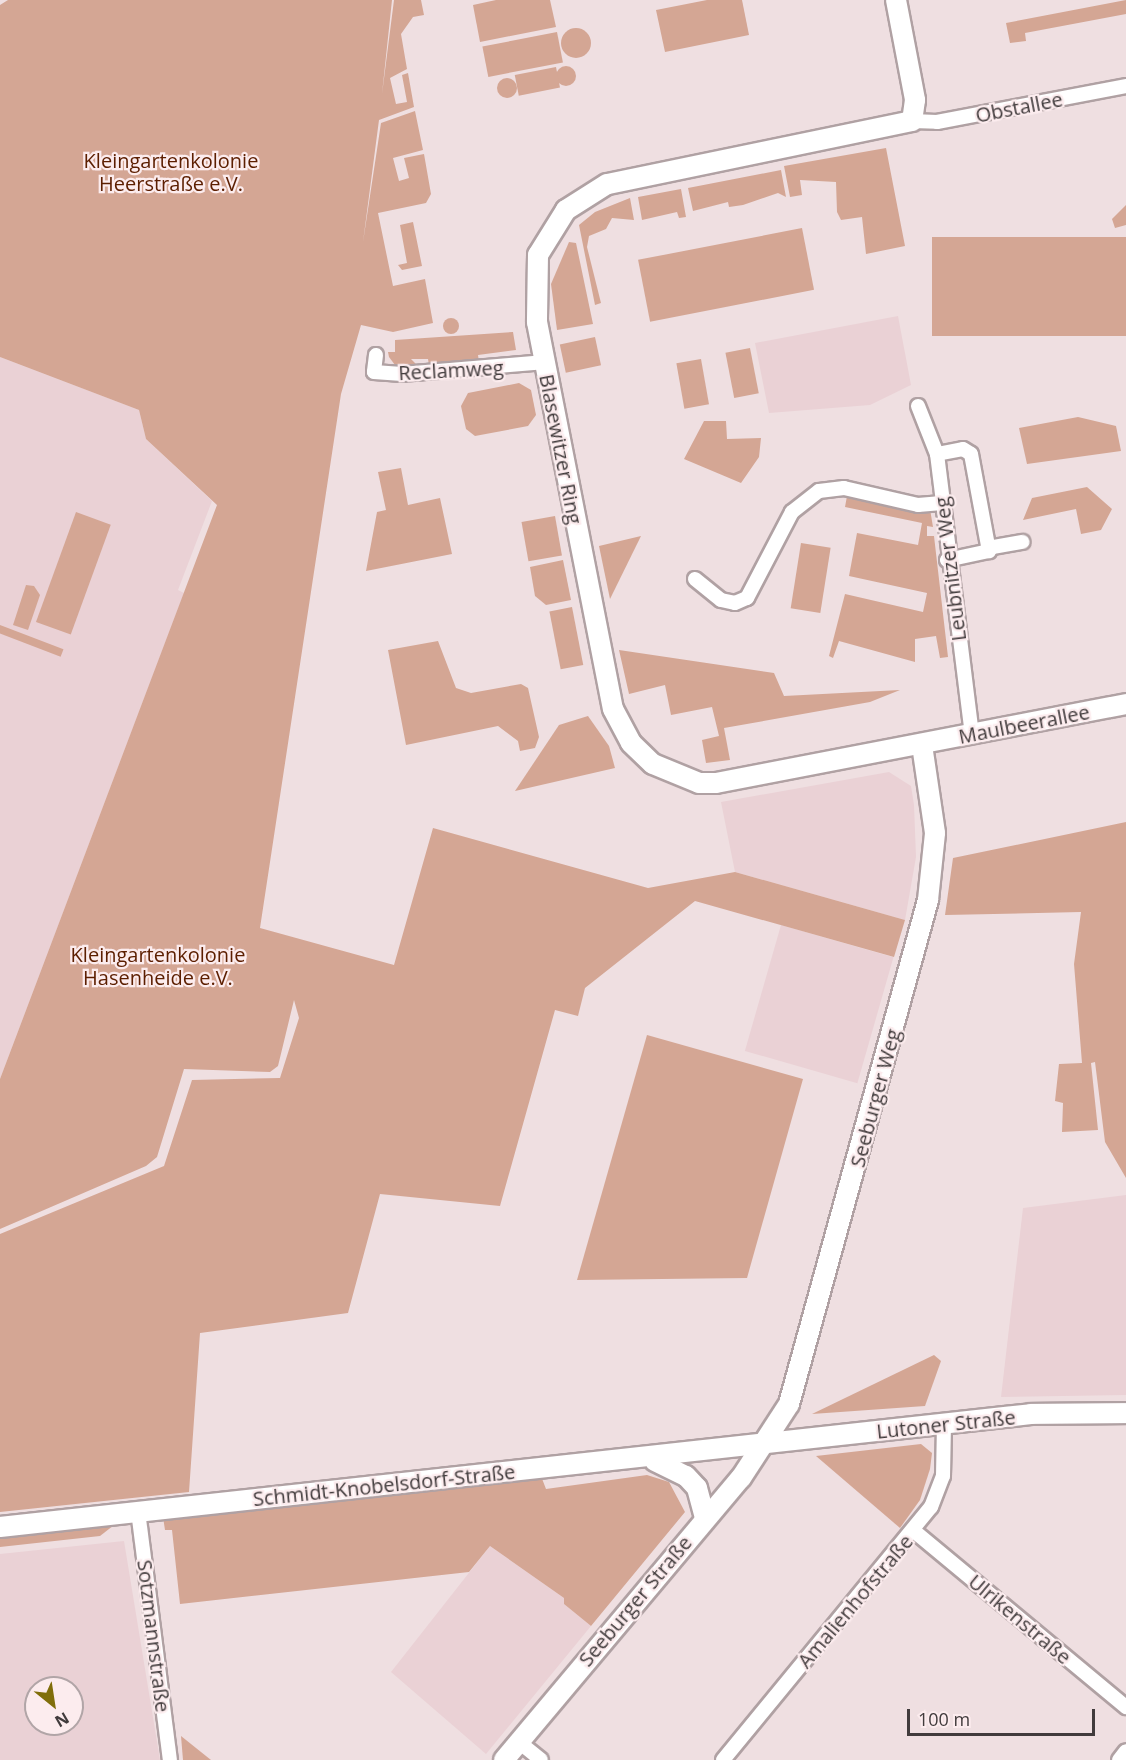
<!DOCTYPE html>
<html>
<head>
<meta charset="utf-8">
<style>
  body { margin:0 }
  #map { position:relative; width:1126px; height:1760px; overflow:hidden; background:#efdfe1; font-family:"Open Sans",sans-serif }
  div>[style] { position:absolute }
  .built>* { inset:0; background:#ead1d5; transform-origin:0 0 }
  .green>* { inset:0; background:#d4a694; transform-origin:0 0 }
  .round { border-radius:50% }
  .roads { filter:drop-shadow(2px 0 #b0a1a3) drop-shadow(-2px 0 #b0a1a3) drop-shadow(0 2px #b0a1a3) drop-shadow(0 -2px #b0a1a3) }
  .street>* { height:14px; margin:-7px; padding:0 7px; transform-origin:7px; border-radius:7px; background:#fff }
  .secondary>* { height:20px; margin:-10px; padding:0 10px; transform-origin:10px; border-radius:10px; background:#fff }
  span { translate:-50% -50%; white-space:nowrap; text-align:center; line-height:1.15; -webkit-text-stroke:4.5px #fcecee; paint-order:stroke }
  .street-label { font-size:20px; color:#413b3c }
  .park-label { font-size:20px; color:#5c1e00 }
  .north { position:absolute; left:24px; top:1676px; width:60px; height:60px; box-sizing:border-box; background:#fcecee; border:2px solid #b1a5a7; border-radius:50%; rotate:150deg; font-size:16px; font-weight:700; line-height:24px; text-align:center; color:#413b3c }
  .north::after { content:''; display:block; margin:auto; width:21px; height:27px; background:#806e0a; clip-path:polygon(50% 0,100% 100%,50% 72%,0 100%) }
  .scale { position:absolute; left:907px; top:1709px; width:188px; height:27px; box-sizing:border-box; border:3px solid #413b3c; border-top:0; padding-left:8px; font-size:18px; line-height:21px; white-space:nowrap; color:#413b3c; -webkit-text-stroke:4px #fcecee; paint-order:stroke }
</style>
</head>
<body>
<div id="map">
  <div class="built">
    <div style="clip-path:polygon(898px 316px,911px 385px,870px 405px,769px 413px,755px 343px)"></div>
    <div style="clip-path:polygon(0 357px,139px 410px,146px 439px,212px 501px,178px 590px,184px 593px,0 1079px)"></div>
    <div style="clip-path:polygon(889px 772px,911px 786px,914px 805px,916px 857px,905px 920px,735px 872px,721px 802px)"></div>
    <div style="left:781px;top:925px;width:117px;height:131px;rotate:16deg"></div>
    <div style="clip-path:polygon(1126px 1195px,1126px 1395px,1001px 1397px,1023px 1208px)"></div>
    <div style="clip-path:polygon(evenodd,124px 1541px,160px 1760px,0 1760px,0 1554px,124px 1541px,36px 1688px,72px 1688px,72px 1724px,36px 1724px,36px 1688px)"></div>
    <div style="clip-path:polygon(490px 1546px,564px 1598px,564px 1604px,591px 1626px,486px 1754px,391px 1672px)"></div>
  </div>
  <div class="green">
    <div style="clip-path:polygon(8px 0,392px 0,382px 94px,394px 0,421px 0,424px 15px,413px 17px,401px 34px,407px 69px,390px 78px,396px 104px,407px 102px,402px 75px,408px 73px,414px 107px,379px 120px,363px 242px,381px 123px,415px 111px,423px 150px,393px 158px,399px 181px,409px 178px,404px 158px,424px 154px,431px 194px,426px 203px,378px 213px,393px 286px,425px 279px,433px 323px,393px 332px,361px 325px,341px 394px,260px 928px,394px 965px,433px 828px,648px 888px,735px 872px,905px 920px,894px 957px,695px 901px,585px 988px,578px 1016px,555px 1010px,500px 1206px,380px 1194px,348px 1313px,200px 1333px,189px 1492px,0 1512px,0 1234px,164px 1166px,192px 1080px,280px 1078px,299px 1018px,294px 1000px,278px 1066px,270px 1072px,184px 1069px,157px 1157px,146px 1166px,0 1229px,0 1079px,217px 505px,146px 439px,139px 410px,0 357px,0 5px)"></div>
    <div style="clip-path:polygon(496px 0,550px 0,556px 27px,480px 42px,473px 5px)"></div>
    <div style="clip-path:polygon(707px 0,742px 0,749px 35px,665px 52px,656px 10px)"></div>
    <div style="clip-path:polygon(1126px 0,1126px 14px,1025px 33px,1026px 41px,1010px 43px,1006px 23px)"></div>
    <div class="round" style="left:561px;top:28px;width:30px;height:30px"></div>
    <div style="left:557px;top:32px;width:31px;height:76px;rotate:79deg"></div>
    <div class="round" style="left:556px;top:66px;width:20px;height:20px"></div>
    <div style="left:556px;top:67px;width:21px;height:42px;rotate:79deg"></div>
    <div class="round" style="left:497px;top:78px;width:20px;height:20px"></div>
    <div style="clip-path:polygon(886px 148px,905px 246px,866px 254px,862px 217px,841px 220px,837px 212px,836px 182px,800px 180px,802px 195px,790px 197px,784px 166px)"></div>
    <div style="clip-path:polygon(781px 170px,786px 197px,778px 193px,743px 205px,729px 207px,728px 202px,693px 211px,688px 188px)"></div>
    <div style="clip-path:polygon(681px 189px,686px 217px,679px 218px,677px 212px,642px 220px,638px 197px)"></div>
    <div style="clip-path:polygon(630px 198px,634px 220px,612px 218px,606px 229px,589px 236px,587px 247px,601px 303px,595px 305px,579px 225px,595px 212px)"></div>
    <div style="clip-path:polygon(1126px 205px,1126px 225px,1115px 228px,1112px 219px)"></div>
    <div style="clip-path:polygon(413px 222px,422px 266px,402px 270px,398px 265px,407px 263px,400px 225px)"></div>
    <div style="left:802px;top:228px;width:63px;height:167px;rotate:79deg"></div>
    <div style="left:1126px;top:237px;width:99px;height:194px;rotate:90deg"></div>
    <div style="clip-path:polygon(569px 242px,576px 243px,593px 324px,557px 330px,551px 284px)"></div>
    <div class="round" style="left:443px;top:318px;width:16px;height:16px"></div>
    <div style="clip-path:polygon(513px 332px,516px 350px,478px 355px,479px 362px,429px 365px,428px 359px,411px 359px,418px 366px,395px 365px,389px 357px,388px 352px,395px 352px,395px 340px)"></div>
    <div style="left:595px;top:337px;width:29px;height:36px;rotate:78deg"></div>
    <div style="left:750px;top:348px;width:46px;height:25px;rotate:79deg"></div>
    <div style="left:701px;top:359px;width:46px;height:25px;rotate:80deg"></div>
    <div style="clip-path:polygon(519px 383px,531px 390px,536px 415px,528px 426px,475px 436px,466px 429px,461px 406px,468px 393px)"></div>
    <div style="clip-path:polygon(1078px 417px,1116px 426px,1121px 451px,1027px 464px,1019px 428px)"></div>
    <div style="clip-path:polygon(704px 421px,726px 421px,727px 439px,761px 438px,759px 457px,741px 483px,684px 459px)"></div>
    <div style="clip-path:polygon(401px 468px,408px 505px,440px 498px,452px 554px,366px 571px,377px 512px,386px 510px,378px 472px)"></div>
    <div style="clip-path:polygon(1087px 487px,1112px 509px,1101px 530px,1081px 534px,1076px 509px,1023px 520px,1032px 498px)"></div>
    <div style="clip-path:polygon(847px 496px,930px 509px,933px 527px,927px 526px,927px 536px,934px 536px,948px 657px,940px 658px,936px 636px,915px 639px,915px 662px,839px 641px,833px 658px,829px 656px,845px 594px,923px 612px,927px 593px,849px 576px,857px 533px,918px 545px,922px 523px,845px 507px)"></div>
    <div style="left:76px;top:512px;width:37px;height:117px;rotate:20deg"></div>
    <div style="left:555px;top:516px;width:40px;height:34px;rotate:80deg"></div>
    <div style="clip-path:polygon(641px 536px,610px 599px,599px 546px)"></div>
    <div style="left:801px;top:543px;width:30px;height:66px;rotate:9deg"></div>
    <div style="clip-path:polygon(563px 560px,571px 600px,546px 605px,535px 596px,530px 567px)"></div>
    <div style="clip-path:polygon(26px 585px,34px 586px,40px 595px,28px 630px,13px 625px)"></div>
    <div style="left:572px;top:607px;width:59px;height:23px;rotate:79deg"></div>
    <div style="left:0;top:625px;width:68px;height:8px;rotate:21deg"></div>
    <div style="clip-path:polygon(438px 641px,456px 688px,471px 693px,521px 684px,528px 688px,539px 737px,535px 748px,520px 751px,518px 741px,498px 726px,406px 745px,388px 650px)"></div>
    <div style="clip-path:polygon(619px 650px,774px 673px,784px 696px,900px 690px,870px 702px,724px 728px,730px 760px,706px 763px,702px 740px,719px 736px,712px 707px,671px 715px,665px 685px,629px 694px)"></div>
    <div style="clip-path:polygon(588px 716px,609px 746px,615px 768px,515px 791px,559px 725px)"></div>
    <div style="clip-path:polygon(1126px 822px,1126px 1178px,1105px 1142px,1095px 1062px,1091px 1063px,1098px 1130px,1062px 1132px,1063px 1103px,1055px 1101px,1059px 1064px,1082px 1063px,1074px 964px,1081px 912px,945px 915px,953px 858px)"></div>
    <div style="clip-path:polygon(647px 1035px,803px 1079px,747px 1278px,577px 1280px)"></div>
    <div style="clip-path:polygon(934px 1355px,941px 1361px,925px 1406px,812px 1414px)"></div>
    <div style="clip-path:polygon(921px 1444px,932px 1453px,930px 1469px,920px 1500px,900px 1528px,816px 1456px)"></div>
    <div style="clip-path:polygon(647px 1475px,669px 1482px,685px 1512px,591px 1626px,564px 1604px,564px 1598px,490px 1546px,469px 1572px,180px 1604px,172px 1530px,165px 1530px,163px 1517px,541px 1476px,546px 1489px)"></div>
    <div style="clip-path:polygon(118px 1522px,100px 1536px,0 1547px,0 1535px)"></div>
    <div style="clip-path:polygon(181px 1736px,211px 1760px,183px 1760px)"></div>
  </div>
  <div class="roads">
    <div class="street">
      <div style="left:912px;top:121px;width:25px;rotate:2deg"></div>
      <div style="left:937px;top:122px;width:192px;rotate:-10.8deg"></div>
      <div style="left:376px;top:355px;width:17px;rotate:97deg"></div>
      <div style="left:374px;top:372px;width:28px;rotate:4deg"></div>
      <div style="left:402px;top:374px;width:144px;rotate:-4.8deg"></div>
      <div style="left:918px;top:406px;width:52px;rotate:68.4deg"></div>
      <div style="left:937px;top:454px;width:282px;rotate:82.9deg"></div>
      <div style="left:937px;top:454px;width:26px;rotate:-11deg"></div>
      <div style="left:963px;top:449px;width:9px;rotate:32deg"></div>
      <div style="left:971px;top:454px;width:99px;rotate:79.5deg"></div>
      <div style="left:989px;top:551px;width:43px;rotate:167.9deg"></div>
      <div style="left:988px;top:548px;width:35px;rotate:-10deg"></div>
      <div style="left:695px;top:579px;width:33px;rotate:39deg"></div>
      <div style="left:721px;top:600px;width:14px;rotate:12deg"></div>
      <div style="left:735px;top:603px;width:13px;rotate:-23deg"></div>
      <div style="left:747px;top:598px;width:97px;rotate:-62.4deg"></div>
      <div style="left:792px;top:512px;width:34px;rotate:-38deg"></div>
      <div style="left:819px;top:491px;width:25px;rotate:-7deg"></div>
      <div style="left:844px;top:488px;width:76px;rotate:12.9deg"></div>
      <div style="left:918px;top:505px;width:24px;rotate:-5deg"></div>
      <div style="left:138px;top:1511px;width:251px;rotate:82.7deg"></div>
      <div style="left:914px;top:1531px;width:276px;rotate:39.7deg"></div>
      <div style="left:519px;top:1742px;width:28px;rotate:39deg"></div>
      <div style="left:723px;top:1760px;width:328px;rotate:-50.6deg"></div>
      <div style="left:931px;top:1507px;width:33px;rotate:-69deg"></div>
      <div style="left:943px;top:1476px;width:52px;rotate:-88.9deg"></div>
      <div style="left:1119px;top:1760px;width:11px;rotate:-52deg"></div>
    </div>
    <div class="secondary">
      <div style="left:896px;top:0;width:102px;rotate:79.2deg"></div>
      <div style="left:915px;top:100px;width:21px;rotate:98deg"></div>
      <div style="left:912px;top:121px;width:311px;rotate:168.3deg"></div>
      <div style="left:607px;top:184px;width:49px;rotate:147.6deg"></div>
      <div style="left:566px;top:210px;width:53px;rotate:121.9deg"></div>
      <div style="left:538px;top:255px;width:67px;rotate:90.9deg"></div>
      <div style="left:537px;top:322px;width:394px;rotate:78.9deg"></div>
      <div style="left:613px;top:709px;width:38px;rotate:62deg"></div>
      <div style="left:631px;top:743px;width:30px;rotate:44deg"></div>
      <div style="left:653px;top:764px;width:50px;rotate:22.4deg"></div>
      <div style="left:699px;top:783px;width:17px"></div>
      <div style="left:716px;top:783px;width:418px;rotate:-10.9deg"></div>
      <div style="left:655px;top:1461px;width:34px;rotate:26deg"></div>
      <div style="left:686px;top:1476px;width:16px;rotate:47deg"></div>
      <div style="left:697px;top:1488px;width:31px;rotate:75deg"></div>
      <div style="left:0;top:1527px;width:1037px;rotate:-6.25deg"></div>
      <div style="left:1031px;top:1414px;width:95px;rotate:-0.6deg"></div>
      <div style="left:504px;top:1760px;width:368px;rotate:-50deg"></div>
      <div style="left:741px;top:1478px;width:88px;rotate:-57deg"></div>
      <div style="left:789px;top:1404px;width:523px;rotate:-74.58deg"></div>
      <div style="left:928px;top:900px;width:67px;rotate:-84deg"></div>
      <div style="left:935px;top:833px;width:89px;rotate:-98.4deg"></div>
    </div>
  </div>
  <div class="street-label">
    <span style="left:1019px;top:107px;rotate:-11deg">Obstallee</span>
    <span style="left:451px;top:370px;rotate:-3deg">Reclamweg</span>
    <span style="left:561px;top:449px;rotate:79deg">Blasewitzer Ring</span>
    <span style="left:950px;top:569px;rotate:-97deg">Leubnitzer Weg</span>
    <span style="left:1024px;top:724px;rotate:-11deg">Maulbeerallee</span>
    <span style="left:875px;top:1098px;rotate:-75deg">Seeburger Weg</span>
    <span style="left:946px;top:1424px;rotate:-6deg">Lutoner Straße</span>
    <span style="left:384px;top:1485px;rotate:-6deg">Schmidt-Knobelsdorf-Straße</span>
    <span style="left:635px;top:1601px;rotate:-50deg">Seeburger Straße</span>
    <span style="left:855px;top:1601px;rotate:-50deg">Amalienhofstraße</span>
    <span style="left:1020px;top:1619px;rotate:40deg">Ulrikenstraße</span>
    <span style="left:154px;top:1636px;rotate:83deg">Sotzmannstraße</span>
  </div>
  <div class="park-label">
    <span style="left:171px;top:172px">Kleingartenkolonie<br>Heerstraße e.V.</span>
    <span style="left:158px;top:966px">Kleingartenkolonie<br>Hasenheide e.V.</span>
  </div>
  <div class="north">N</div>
  <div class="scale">100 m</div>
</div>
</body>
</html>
